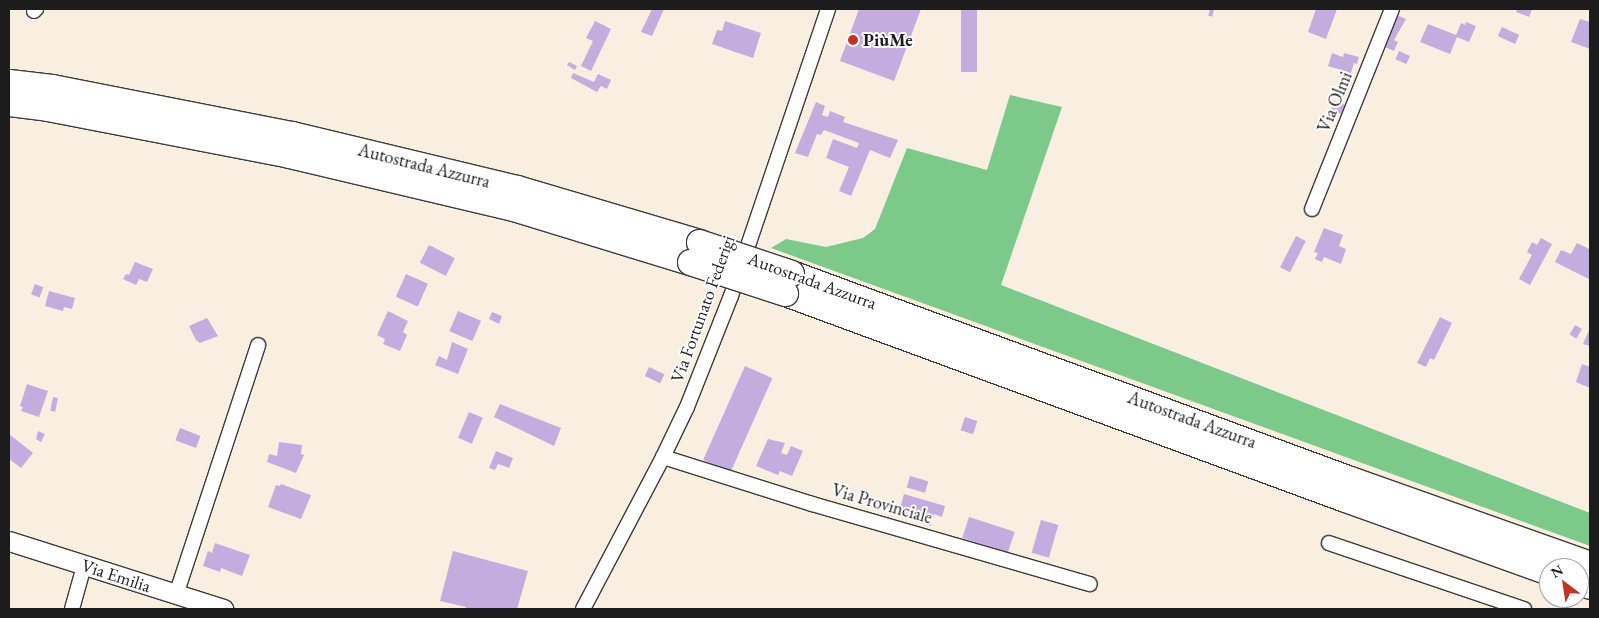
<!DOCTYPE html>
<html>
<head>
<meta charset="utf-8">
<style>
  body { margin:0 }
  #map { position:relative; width:1599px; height:618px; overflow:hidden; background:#f9efe0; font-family:"EB Garamond",serif }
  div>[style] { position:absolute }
  .green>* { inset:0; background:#7bca8a }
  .building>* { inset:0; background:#c3adde; transform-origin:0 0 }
  .roads { filter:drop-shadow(1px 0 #3d3c39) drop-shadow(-1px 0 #3d3c39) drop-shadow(0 1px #3d3c39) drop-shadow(0 -1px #3d3c39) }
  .minor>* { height:14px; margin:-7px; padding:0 7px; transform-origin:7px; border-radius:7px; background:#fff }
  .secondary>* { height:19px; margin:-9.5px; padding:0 9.5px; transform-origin:9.5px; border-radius:9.5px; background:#fff }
  .motorway>* { height:25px; margin:-12.5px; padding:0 12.5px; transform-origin:12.5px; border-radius:12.5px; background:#fff }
  .bridges { filter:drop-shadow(1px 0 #3d3c39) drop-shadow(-1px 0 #3d3c39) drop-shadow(0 1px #3d3c39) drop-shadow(0 -1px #3d3c39) }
  .motorway-bridge>* { height:25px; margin:-12.5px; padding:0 12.5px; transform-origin:12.5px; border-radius:12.5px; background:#fff }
  .dots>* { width:14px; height:14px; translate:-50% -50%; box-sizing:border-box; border:2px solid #fff; border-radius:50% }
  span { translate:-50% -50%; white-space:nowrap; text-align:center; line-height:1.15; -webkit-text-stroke:4px #fff; paint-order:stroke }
  .poi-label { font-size:18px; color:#1c1c1c; font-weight:700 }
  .left { translate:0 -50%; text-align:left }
  .street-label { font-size:18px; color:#1c1c1c }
  .frame { position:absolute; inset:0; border:10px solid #1c1c1c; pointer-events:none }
  .north { position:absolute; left:1539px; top:558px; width:50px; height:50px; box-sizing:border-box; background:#fff; border:1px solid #a4a4a4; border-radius:50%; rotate:329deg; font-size:14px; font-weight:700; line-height:20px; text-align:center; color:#1c1c1c }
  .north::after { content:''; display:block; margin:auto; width:18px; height:22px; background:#c8321e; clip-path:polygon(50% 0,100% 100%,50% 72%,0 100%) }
</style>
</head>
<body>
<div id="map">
  <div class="green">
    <div style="clip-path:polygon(1010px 95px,1062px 107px,1001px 285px,1590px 513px,1590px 546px,771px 248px,786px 239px,826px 247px,863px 238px,875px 229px,907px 148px,987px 170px)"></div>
  </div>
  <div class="building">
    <div style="clip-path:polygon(652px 9px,664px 9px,652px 36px,641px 32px)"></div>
    <div style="clip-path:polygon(859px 9px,921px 9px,894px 81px,840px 61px)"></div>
    <div style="left:961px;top:9px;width:16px;height:63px"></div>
    <div style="left:1210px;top:9px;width:4px;height:7px;rotate:14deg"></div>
    <div style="clip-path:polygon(1316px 9px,1337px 9px,1326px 39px,1308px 32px)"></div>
    <div style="clip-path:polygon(1517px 9px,1532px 9px,1529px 17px,1516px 12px)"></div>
    <div style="clip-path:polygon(1394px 14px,1406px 19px,1394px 40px,1398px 42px,1394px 51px,1385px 47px,1389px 38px,1384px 36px)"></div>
    <div style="clip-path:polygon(1580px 19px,1590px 22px,1590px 49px,1571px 42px)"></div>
    <div style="clip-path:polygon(595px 21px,611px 29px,591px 71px,581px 66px,593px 41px,586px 38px)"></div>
    <div style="clip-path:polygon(725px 21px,761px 33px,753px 58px,712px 44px,717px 30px,722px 31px)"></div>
    <div style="clip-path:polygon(1466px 22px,1476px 26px,1469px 42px,1457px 37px,1450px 54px,1420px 42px,1428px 24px,1456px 35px,1461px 23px,1465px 25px)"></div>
    <div style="left:1502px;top:27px;width:19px;height:10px;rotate:25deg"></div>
    <div style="left:1399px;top:51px;width:12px;height:9px;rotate:24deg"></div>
    <div style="clip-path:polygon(1332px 53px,1343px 57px,1344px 53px,1359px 57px,1357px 64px,1354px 63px,1351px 73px,1328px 66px)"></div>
    <div style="clip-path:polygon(569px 62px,577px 66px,575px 70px,567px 65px)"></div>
    <div style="clip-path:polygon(573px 73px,594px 82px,598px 74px,611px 80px,607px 89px,601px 86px,597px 92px,571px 78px)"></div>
    <div style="left:1334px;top:101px;width:12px;height:10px;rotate:20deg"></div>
    <div style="clip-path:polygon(816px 102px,825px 106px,822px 115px,828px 117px,830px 111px,845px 117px,843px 122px,898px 140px,890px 158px,870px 150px,851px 196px,839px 191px,849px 167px,826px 158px,833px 139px,857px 148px,859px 143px,824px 130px,821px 135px,817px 134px,808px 157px,795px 153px)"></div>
    <div style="clip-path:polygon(1324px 228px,1343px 235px,1339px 246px,1346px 249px,1341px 264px,1324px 257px,1322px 262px,1315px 259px,1318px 253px,1314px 252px)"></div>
    <div style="left:1296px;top:236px;width:11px;height:35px;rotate:27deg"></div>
    <div style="clip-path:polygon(1541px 238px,1552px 244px,1530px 285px,1519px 279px,1532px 255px,1527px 252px,1532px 242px,1537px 245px)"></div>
    <div style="clip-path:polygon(1577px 243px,1589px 249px,1590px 245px,1589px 279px,1555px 262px,1561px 250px,1571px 254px)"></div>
    <div style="left:429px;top:245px;width:29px;height:20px;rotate:27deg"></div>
    <div style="clip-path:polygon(135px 262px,153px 269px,147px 282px,139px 279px,136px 285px,123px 279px,126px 274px,129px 275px)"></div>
    <div style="left:406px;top:274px;width:24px;height:25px;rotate:24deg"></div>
    <div style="left:35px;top:284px;width:9px;height:11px;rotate:21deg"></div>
    <div style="clip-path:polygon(49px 291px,75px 298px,72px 309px,64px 307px,63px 311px,45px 306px)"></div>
    <div style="clip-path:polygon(388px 311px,408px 321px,403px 332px,407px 335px,400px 351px,383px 344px,385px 339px,377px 335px)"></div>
    <div style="left:458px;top:311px;width:25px;height:22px;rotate:23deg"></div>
    <div style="clip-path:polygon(492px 312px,502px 316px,499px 324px,489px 319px)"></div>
    <div style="clip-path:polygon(1440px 317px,1452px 323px,1434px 360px,1430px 358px,1426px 367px,1417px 363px)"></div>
    <div style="clip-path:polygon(207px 318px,218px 336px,200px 343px,196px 340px,189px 326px)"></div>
    <div style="left:1575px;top:325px;width:8px;height:11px;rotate:30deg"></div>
    <div style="clip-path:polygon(1590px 328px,1590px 346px,1583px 344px)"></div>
    <div style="clip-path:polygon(452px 342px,468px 349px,458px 374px,435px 365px,439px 356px,447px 360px)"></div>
    <div style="clip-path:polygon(1582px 364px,1590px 367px,1590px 388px,1576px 382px)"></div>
    <div style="left:745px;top:366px;width:30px;height:103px;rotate:24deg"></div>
    <div style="left:649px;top:367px;width:17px;height:10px;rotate:25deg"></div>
    <div style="clip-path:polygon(27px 384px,48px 391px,39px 417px,21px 411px,23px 407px,20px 406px)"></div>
    <div style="left:53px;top:397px;width:5px;height:14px;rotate:11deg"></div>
    <div style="clip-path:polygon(500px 404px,561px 428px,554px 446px,494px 417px)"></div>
    <div style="left:469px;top:412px;width:15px;height:28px;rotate:23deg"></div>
    <div style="left:965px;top:417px;width:13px;height:14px;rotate:18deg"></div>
    <div style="left:180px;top:428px;width:22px;height:13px;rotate:21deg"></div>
    <div style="clip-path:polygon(38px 431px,45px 434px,41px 442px,36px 439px)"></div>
    <div style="clip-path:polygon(9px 434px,33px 453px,21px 468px,9px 459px)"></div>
    <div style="clip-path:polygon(768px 439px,785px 443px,781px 453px,787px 455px,791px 446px,803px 451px,792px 476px,780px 471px,778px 475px,756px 466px)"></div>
    <div style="clip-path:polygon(279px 442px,302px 445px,301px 454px,304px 455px,296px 473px,267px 462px,269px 454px,277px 456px)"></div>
    <div style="clip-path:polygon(496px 451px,513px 458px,509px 468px,498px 464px,495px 470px,489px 468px)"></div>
    <div style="left:910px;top:476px;width:19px;height:12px;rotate:16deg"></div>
    <div style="clip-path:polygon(281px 484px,311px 495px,301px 519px,268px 507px,276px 485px,280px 486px)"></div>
    <div style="clip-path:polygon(904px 494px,945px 506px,942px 517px,934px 514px,931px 526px,898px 516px)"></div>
    <div style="left:969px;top:517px;width:48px;height:22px;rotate:18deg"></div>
    <div style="left:1041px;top:520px;width:18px;height:34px;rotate:16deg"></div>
    <div style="clip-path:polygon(215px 543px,250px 555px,242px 576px,221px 568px,220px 572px,203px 566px,208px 551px,212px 553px)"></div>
    <div style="clip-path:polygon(453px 551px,528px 571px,517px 609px,465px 609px,466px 607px,440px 601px)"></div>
  </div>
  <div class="roads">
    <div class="minor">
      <div style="left:34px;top:11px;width:3px;rotate:-45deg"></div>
      <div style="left:1312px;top:209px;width:215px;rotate:-68.2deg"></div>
      <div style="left:663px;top:457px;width:156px;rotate:17.5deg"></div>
      <div style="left:812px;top:504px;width:289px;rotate:16.1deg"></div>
      <div style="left:1329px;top:543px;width:206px;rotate:18.7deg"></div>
      <div style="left:176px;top:595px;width:263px;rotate:-71.8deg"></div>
      <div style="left:72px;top:609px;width:45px;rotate:-74.4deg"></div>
      <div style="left:583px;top:609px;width:172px;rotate:-62.2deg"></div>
      <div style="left:663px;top:457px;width:55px;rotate:-64.4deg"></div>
      <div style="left:687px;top:407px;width:119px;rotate:-68.4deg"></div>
      <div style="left:731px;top:296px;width:303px;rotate:-71.3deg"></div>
    </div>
    <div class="secondary">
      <div style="left:9px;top:541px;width:225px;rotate:17.6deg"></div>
    </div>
    <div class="motorway">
      <div style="left:9px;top:82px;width:43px;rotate:6.6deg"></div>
      <div style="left:52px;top:87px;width:245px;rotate:11.1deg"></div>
      <div style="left:292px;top:134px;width:231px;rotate:13.5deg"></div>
      <div style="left:517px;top:188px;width:190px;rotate:16.5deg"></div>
      <div style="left:9px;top:103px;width:39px;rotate:7deg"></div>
      <div style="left:48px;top:108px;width:246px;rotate:11deg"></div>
      <div style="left:289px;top:155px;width:230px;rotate:13.3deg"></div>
      <div style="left:513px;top:208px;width:185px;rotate:17deg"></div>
      <div style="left:791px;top:273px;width:596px;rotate:20.23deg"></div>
      <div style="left:1350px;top:479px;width:255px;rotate:19.5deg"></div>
      <div style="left:785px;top:293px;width:597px;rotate:20.2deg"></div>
      <div style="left:1345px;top:499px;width:217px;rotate:19.7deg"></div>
      <div style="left:1579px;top:582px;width:12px;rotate:20deg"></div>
    </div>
  </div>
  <div class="bridges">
    <div class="motorway-bridge">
      <div style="left:699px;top:242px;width:97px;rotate:18.6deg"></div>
      <div style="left:690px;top:262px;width:100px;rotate:18.1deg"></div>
    </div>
  </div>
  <div class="dots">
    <div style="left:853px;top:40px;background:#c8321e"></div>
  </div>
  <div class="poi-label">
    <span class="left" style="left:863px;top:40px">PiùMe</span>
  </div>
  <div class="street-label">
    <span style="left:1335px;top:102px;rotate:-68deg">Via Olmi</span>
    <span style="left:424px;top:166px;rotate:14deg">Autostrada Azzurra</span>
    <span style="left:812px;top:281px;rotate:20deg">Autostrada Azzurra</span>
    <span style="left:703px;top:309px;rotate:-70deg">Via Fortunato Federigi</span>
    <span style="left:1192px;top:420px;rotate:20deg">Autostrada Azzurra</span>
    <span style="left:882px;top:504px;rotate:16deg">Via Provinciale</span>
    <span style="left:116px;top:576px;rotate:18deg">Via Emilia</span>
  </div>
  <div class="frame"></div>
  <div class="north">N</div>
</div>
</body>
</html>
